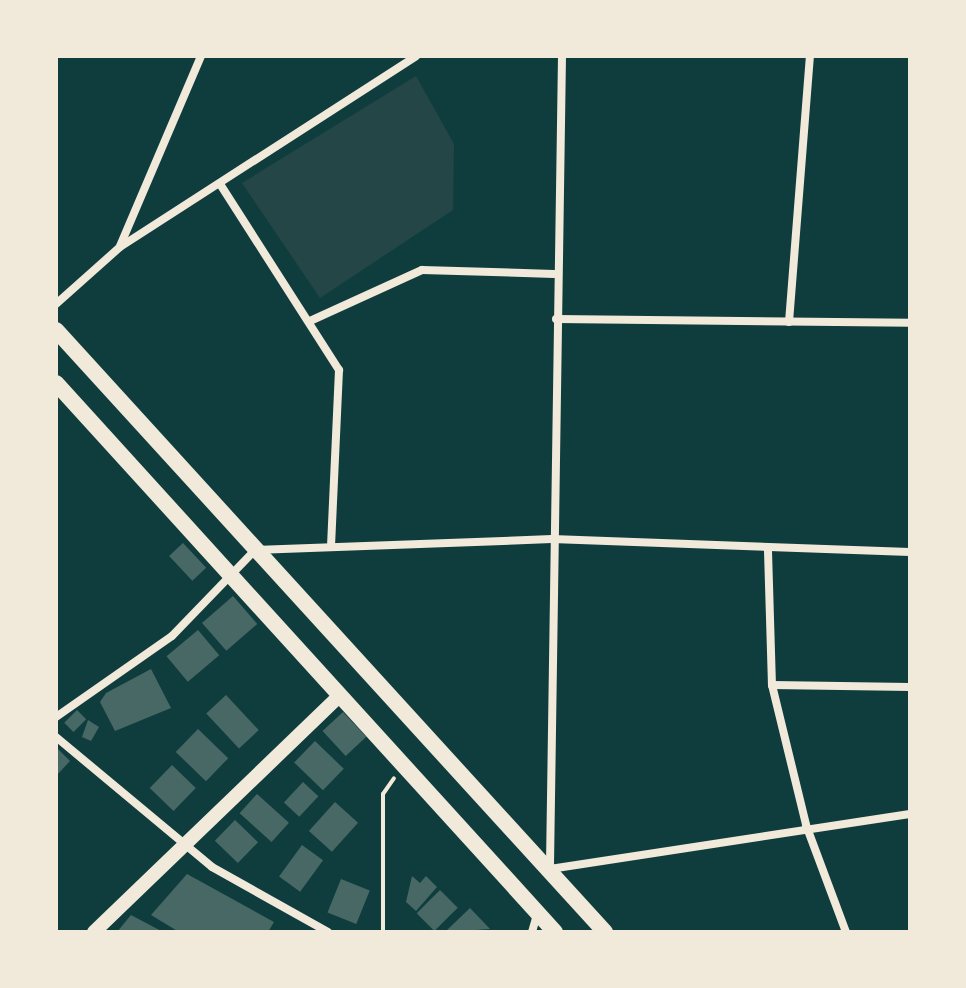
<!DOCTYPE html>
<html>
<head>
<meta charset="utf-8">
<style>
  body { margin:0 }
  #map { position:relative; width:966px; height:988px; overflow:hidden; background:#0f3d3e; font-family:"Alegreya Sans",sans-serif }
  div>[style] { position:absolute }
  .green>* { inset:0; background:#244646 }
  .building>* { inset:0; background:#486865; transform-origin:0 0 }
  .path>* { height:4px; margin:-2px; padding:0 2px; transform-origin:2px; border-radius:2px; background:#f1e9da }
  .minor>* { height:8px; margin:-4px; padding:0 4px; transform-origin:4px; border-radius:4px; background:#f1e9da }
  .tertiary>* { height:14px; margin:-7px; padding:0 7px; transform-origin:7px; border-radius:7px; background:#f1e9da }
  .primary>* { height:16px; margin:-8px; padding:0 8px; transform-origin:8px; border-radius:8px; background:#f1e9da }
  span { translate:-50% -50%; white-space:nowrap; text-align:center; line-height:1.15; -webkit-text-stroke:6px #f1e9da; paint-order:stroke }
  .frame { position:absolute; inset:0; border:58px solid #f1e9da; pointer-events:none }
</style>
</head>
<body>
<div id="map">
  <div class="green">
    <div style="clip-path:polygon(416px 76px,454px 144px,453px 210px,320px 298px,242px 183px)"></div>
  </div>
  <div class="building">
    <div style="left:183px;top:543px;width:34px;height:19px;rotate:47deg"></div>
    <div style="left:233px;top:596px;width:37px;height:41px;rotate:49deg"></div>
    <div style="left:198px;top:630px;width:33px;height:41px;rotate:50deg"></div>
    <div style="clip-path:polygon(151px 669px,171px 708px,115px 731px,100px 702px,106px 693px)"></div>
    <div style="left:226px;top:695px;width:48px;height:27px;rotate:47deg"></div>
    <div style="left:77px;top:710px;width:13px;height:18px;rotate:45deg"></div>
    <div style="left:343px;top:712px;width:34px;height:28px;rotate:47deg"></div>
    <div style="clip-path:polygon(88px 720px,99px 727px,91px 741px,82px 737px)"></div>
    <div style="left:198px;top:729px;width:42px;height:32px;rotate:44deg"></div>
    <div style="left:315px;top:741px;width:40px;height:30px;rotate:44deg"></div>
    <div style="clip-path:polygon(56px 747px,70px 761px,56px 776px)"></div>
    <div style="left:172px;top:765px;width:33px;height:32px;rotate:44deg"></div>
    <div style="left:303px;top:782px;width:21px;height:28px;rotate:43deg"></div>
    <div style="left:257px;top:794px;width:43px;height:26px;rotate:42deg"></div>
    <div style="left:335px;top:802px;width:31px;height:39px;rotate:42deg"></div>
    <div style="left:235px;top:820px;width:32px;height:29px;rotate:44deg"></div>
    <div style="left:302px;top:845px;width:26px;height:39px;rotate:36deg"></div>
    <div style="clip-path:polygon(187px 874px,274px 922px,268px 932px,179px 932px,151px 915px)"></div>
    <div style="clip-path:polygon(412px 876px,420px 883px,426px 876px,437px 887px,416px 911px,406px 902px)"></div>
    <div style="left:341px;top:879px;width:31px;height:36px;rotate:22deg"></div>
    <div style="left:440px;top:890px;width:25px;height:33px;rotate:45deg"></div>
    <div style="clip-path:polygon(470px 908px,490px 929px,445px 932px)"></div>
    <div style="clip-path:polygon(131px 915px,163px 932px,117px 932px)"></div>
  </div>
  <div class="path">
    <div style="left:383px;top:932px;width:138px;rotate:-90deg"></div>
    <div style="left:383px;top:794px;width:19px;rotate:-55deg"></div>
  </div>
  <div class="minor">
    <div style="left:562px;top:56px;width:813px;rotate:90.85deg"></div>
    <div style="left:550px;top:869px;width:364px;rotate:-8.7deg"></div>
    <div style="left:220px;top:184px;width:221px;rotate:57.4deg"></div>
    <div style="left:339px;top:370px;width:173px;rotate:92.6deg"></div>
    <div style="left:120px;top:246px;width:207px;rotate:-66.9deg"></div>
    <div style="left:56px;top:304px;width:86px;rotate:-41.7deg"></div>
    <div style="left:120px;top:247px;width:352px;rotate:-32.8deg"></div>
    <div style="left:556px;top:319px;width:354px;rotate:0.6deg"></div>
    <div style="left:310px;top:321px;width:123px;rotate:-24.5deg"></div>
    <div style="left:422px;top:270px;width:132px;rotate:1.7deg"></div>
    <div style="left:789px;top:322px;width:267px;rotate:-85.5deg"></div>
    <div style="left:768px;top:551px;width:134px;rotate:88.3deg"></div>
    <div style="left:772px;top:685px;width:144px;rotate:76.3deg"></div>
    <div style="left:806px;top:825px;width:114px;rotate:69.5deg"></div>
    <div style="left:772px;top:685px;width:138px;rotate:0.8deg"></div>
    <div style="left:56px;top:717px;width:141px;rotate:-34.9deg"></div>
    <div style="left:172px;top:636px;width:120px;rotate:-46deg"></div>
    <div style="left:255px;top:550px;width:297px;rotate:-2.1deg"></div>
    <div style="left:552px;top:539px;width:358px;rotate:2.1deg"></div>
    <div style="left:56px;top:737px;width:203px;rotate:39.8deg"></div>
    <div style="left:212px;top:867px;width:133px;rotate:29.3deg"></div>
    <div style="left:532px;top:932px;width:19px;rotate:-74deg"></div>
  </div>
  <div class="tertiary">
    <div style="left:94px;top:932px;width:337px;rotate:-43.9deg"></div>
  </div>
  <div class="primary">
    <div style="left:56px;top:330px;width:815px;rotate:47.64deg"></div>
    <div style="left:56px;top:383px;width:742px;rotate:47.73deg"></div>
  </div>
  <div class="frame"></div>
</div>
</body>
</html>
